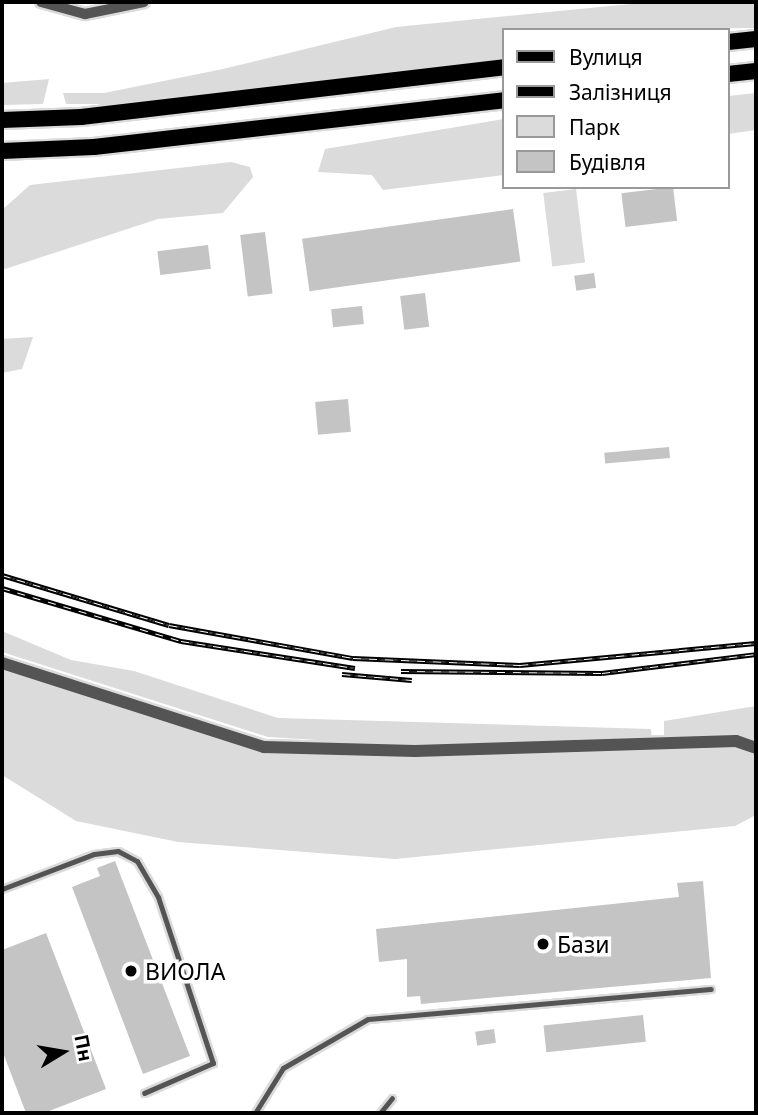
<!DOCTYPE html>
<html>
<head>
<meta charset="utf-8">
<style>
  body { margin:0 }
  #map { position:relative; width:758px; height:1115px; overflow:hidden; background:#fff; font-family:"Noto Sans",sans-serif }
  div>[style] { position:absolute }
  .green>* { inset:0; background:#dbdbdb; transform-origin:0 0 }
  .building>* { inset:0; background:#c4c4c4; transform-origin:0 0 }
  .roads { filter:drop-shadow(2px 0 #dbdbdb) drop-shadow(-2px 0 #dbdbdb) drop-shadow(0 2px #dbdbdb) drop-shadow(0 -2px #dbdbdb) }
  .service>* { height:5px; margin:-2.5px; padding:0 2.5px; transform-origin:2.5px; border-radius:2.5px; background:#545454 }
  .minor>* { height:10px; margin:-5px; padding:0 5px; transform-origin:5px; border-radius:5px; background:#545454 }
  .tertiary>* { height:12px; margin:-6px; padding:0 6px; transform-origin:6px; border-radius:6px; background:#545454 }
  .primary>* { height:16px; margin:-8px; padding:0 8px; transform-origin:8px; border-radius:8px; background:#000 }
  .rail>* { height:5px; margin-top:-2.5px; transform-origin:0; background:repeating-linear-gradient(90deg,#fff 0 8px,#000 0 16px); box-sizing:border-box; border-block:2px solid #000 }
  .dots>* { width:19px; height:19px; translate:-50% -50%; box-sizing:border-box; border:4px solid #fff; border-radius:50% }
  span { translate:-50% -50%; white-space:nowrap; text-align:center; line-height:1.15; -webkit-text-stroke:7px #fff; paint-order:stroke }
  .poi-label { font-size:23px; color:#000 }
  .left { translate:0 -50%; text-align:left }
  .frame { position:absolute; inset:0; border:4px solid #000; pointer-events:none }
  .legend { position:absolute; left:502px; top:28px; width:228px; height:161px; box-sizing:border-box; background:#fff; border:2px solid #999; margin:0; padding:9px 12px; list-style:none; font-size:21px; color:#000 }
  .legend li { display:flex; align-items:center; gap:14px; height:35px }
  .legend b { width:35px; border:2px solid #999 }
  .north { position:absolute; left:28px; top:1017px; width:70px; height:70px; -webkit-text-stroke:5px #fff; paint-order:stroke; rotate:79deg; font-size:19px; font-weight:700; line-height:28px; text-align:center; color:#000 }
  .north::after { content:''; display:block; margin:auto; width:24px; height:32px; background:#000; clip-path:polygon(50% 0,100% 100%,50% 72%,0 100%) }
</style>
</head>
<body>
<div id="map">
  <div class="green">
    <div style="clip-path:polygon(651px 2px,756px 2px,756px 28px,504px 30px,504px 57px,121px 104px,66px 104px,63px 93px,104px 93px,223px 69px,396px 27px)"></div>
    <div style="clip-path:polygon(49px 79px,43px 104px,2px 105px,2px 83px)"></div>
    <div style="clip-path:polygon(756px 93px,756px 130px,728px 134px,728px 96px)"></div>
    <div style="clip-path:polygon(504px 119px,504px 175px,383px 190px,372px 175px,318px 172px,325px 149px)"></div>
    <div style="clip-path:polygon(231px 162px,250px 167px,253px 177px,223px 213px,158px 219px,2px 270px,2px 210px,30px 185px)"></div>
    <div style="left:576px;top:189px;width:74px;height:33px;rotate:83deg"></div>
    <div style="clip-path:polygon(33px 337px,22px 369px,2px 373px,2px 339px)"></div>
    <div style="clip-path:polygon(2px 631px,71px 660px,134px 671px,278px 718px,651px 729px,652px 739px,417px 746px,268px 737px,2px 652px)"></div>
    <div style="clip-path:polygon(2px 668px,263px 754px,734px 746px,756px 755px,756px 815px,735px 826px,395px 859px,178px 842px,76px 821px,2px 775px)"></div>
    <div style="clip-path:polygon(756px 706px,756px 738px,664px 737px,664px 721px)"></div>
  </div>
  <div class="building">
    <div style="left:673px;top:187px;width:34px;height:52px;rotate:83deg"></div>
    <div style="left:513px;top:209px;width:53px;height:213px;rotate:82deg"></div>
    <div style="left:265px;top:232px;width:62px;height:25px;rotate:83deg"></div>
    <div style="left:208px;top:245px;width:24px;height:51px;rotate:83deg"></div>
    <div style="left:594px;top:273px;width:15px;height:20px;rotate:82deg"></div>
    <div style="left:425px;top:293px;width:34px;height:25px;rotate:83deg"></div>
    <div style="left:362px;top:306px;width:18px;height:31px;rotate:84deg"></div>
    <div style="left:348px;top:399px;width:33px;height:33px;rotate:85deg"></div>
    <div style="left:669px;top:447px;width:11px;height:65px;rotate:85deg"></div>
    <div style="clip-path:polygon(115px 861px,190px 1056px,143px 1074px,72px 887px,100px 876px,97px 868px)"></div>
    <div style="clip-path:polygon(703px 881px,711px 978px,421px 1004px,420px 996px,407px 997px,407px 959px,379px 962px,376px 929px,679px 897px,677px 883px)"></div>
    <div style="clip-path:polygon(46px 933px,106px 1089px,44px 1113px,26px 1113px,2px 1050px,2px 950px)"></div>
    <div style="left:643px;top:1015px;width:27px;height:100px;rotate:84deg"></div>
    <div style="left:494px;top:1029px;width:14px;height:19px;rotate:82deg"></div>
  </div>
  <div class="roads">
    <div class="service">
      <div style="left:2px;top:889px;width:98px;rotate:-20.8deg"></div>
      <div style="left:94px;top:854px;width:24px;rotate:-7deg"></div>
      <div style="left:118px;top:851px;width:21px;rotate:28deg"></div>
      <div style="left:137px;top:861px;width:42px;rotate:59.7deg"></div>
      <div style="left:158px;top:897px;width:175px;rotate:71.7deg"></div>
      <div style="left:213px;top:1063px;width:75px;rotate:156.5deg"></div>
      <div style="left:255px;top:1113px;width:53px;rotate:-58.1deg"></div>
      <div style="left:283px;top:1068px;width:98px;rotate:-30deg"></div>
      <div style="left:368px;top:1019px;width:344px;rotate:-5deg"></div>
      <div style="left:380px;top:1113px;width:19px;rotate:-51deg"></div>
    </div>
    <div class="minor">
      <div style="left:41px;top:2px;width:46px;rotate:15.3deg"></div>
      <div style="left:85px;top:14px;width:60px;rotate:-11.5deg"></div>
    </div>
    <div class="tertiary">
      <div style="left:2px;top:663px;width:275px;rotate:17.8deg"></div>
      <div style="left:264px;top:747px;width:151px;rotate:1.5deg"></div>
      <div style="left:415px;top:751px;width:321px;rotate:-1.8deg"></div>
      <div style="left:736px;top:741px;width:21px;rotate:19deg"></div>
    </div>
    <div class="primary">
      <div style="left:728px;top:42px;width:28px;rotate:-6deg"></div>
      <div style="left:728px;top:74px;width:28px;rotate:-6deg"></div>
      <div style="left:2px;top:120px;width:79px;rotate:-2.2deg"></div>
      <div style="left:81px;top:117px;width:426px;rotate:-6.7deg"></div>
      <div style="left:2px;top:151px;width:92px;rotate:-2.5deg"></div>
      <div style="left:94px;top:147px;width:413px;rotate:-6.5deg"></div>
    </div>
  </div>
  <div class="rail">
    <div style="left:2px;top:575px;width:174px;rotate:16.7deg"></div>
    <div style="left:169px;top:625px;width:187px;rotate:10.2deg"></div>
    <div style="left:353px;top:658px;width:167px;rotate:2.4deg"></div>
    <div style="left:520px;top:665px;width:237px;rotate:-5.3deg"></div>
    <div style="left:2px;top:588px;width:187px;rotate:16.5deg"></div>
    <div style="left:181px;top:641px;width:176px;rotate:8.8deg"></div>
    <div style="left:401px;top:671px;width:201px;rotate:0.6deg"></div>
    <div style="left:602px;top:673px;width:155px;rotate:-7deg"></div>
    <div style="left:342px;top:674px;width:70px;rotate:4.9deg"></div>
  </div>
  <div class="dots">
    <div style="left:543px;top:944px;background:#000"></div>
    <div style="left:131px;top:971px;background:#000"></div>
  </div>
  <div class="poi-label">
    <span class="left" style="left:557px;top:944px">Бази</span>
    <span class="left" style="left:145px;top:971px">ВИОЛА</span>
  </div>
  <div class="frame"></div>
  <ul class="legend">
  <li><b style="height:9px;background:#000"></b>Вулиця</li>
  <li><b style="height:9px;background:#000"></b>Залізниця</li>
  <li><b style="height:19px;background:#dbdbdb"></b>Парк</li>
  <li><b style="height:19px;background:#c4c4c4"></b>Будівля</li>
  </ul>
  <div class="north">Пн</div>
</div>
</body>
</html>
